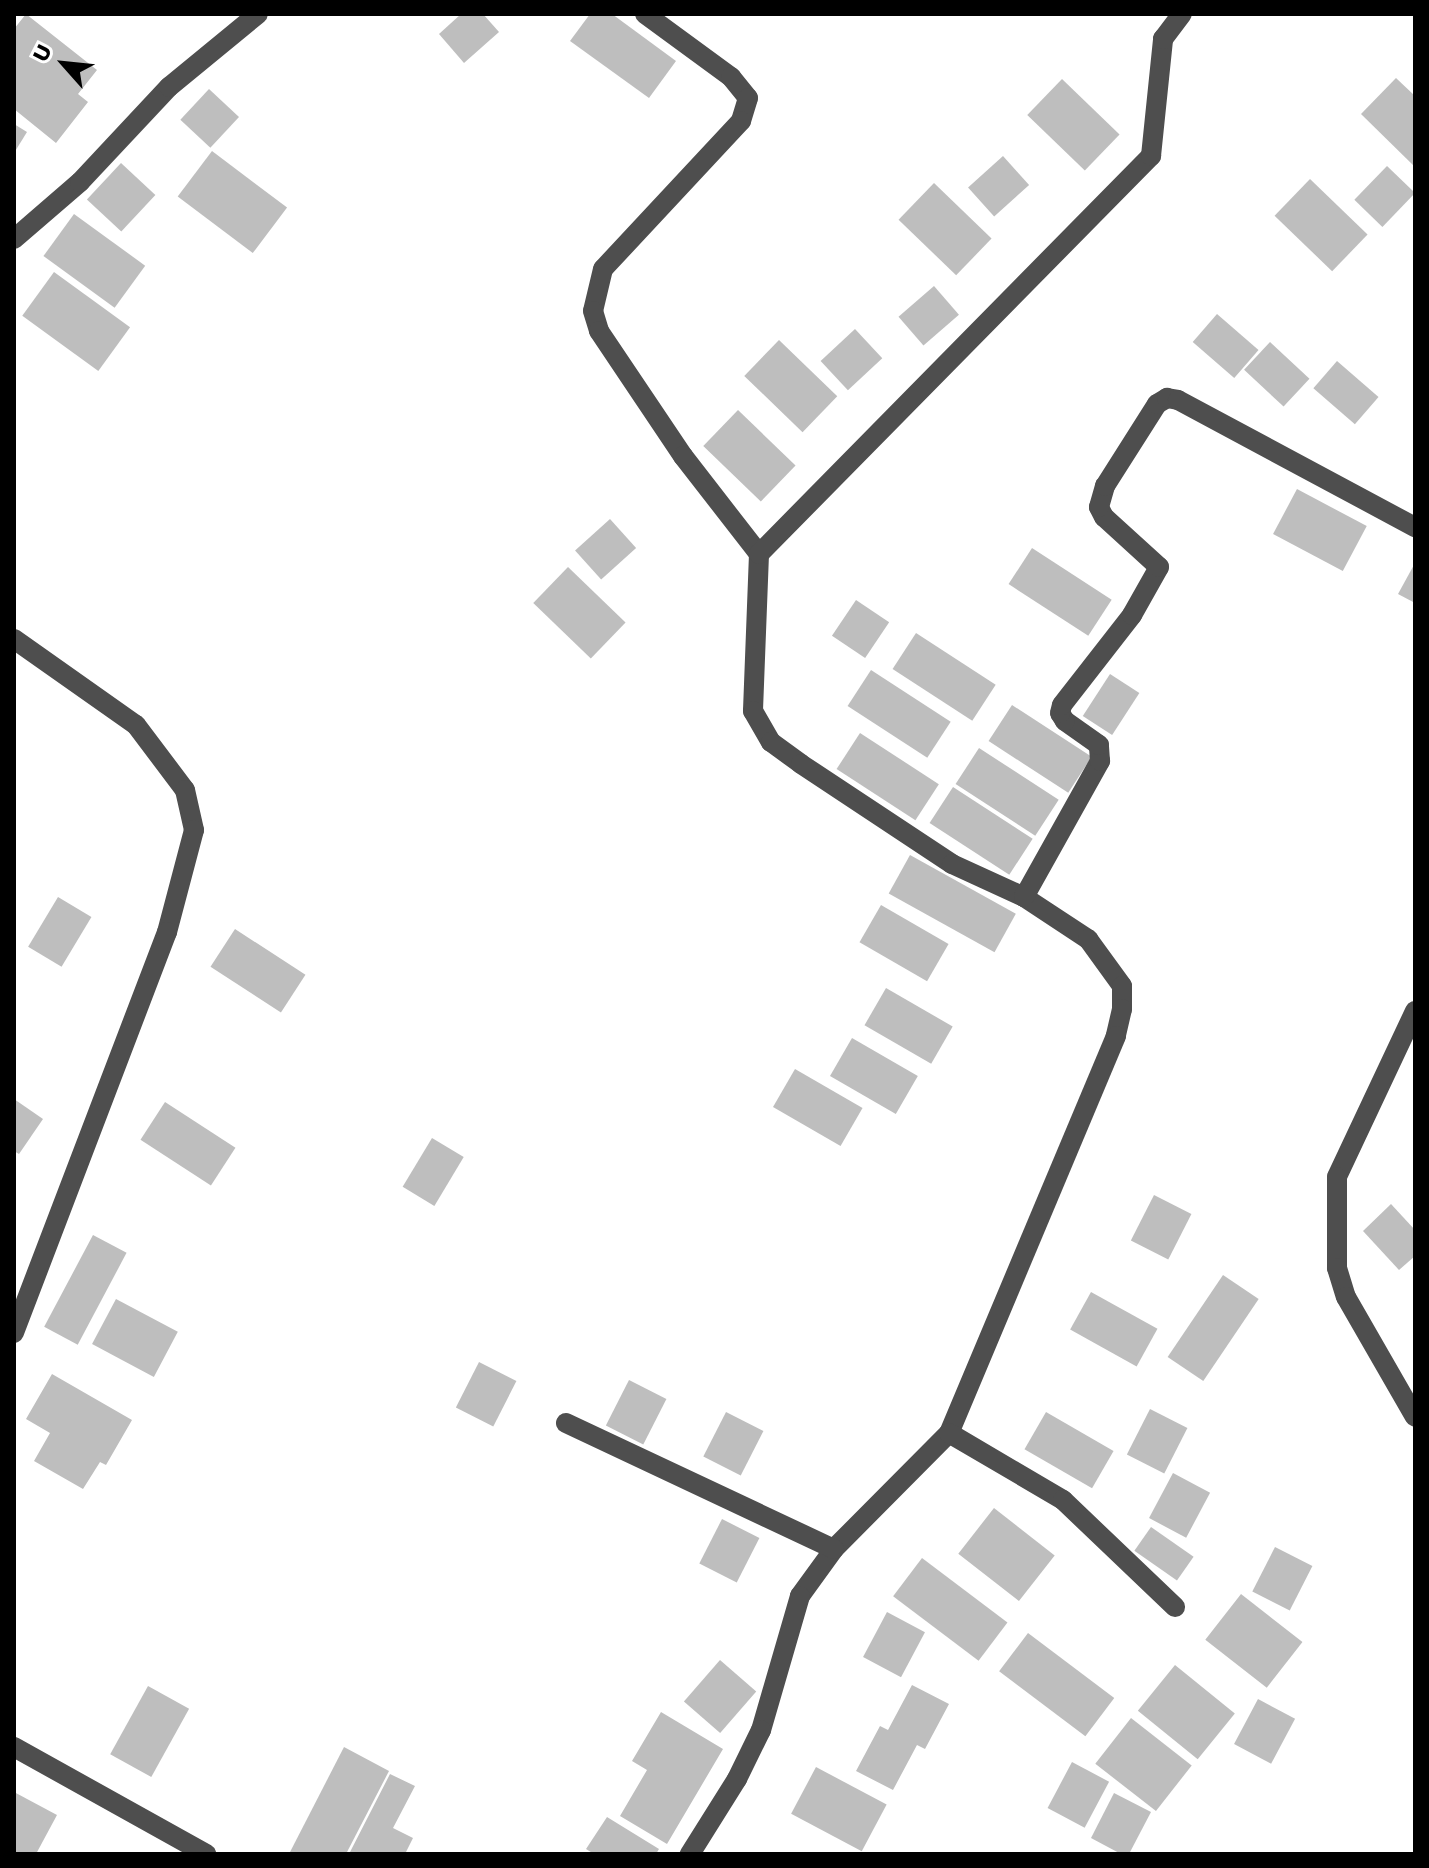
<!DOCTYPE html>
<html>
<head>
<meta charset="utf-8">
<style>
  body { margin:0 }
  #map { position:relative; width:1429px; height:1868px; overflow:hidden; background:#fff; font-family:"Work Sans",sans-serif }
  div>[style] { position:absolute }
  .building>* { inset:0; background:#bebebe; transform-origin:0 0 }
  .minor>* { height:20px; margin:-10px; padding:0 10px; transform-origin:10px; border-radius:10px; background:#4e4e4e }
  span { translate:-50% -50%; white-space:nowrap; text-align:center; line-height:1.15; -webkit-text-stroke:6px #fff; paint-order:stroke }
  .frame { position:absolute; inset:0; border:16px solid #000; pointer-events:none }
  .north { position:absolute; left:24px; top:24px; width:80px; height:80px; -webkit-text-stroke:6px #fff; paint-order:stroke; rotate:297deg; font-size:22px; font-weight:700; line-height:32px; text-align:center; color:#000 }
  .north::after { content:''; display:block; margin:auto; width:28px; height:36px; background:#000; clip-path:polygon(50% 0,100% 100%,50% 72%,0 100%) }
</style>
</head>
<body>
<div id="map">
  <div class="building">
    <div style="clip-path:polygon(26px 14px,97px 70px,78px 94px,88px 102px,56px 143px,14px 109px,14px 29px)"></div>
    <div style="clip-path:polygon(461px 14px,483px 14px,499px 32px,464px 63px,439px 34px)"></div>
    <div style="clip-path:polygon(590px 14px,612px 14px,676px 61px,649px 98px,570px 41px)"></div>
    <div style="clip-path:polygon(1396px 78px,1415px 96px,1415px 167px,1361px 114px)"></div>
    <div style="left:1062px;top:79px;width:80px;height:50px;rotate:44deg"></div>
    <div style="left:209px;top:89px;width:41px;height:42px;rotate:43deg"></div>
    <div style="clip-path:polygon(14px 124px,27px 132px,14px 153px)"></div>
    <div style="left:212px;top:151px;width:94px;height:57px;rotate:37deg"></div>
    <div style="left:1003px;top:156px;width:39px;height:47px;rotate:48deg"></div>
    <div style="left:121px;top:163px;width:47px;height:50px;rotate:43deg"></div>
    <div style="left:1387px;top:166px;width:39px;height:47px;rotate:44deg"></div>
    <div style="left:1310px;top:179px;width:80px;height:51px;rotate:44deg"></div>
    <div style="left:934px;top:183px;width:80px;height:51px;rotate:44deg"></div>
    <div style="left:74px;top:214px;width:88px;height:52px;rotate:36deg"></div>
    <div style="left:54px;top:272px;width:94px;height:54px;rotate:36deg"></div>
    <div style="left:934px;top:286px;width:38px;height:47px;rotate:49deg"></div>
    <div style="left:1217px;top:314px;width:55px;height:37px;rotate:41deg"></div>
    <div style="left:855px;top:329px;width:40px;height:47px;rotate:47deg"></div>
    <div style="left:779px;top:340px;width:81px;height:50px;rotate:44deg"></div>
    <div style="left:1270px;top:342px;width:54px;height:38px;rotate:43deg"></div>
    <div style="left:1337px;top:361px;width:55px;height:36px;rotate:41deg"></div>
    <div style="left:738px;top:410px;width:80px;height:50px;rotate:44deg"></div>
    <div style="left:1297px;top:489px;width:79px;height:51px;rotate:28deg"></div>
    <div style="left:610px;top:519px;width:39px;height:47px;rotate:48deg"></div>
    <div style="left:1032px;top:548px;width:95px;height:43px;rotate:33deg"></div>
    <div style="clip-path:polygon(1415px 563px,1415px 603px,1398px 594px)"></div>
    <div style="left:568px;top:567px;width:80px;height:50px;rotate:44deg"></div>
    <div style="left:856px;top:600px;width:40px;height:43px;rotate:34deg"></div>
    <div style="left:916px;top:633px;width:95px;height:43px;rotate:33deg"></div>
    <div style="left:871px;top:670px;width:95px;height:43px;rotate:33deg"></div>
    <div style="left:1110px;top:674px;width:35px;height:50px;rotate:33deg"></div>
    <div style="left:1012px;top:705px;width:95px;height:43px;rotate:33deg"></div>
    <div style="left:860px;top:733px;width:94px;height:43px;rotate:33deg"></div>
    <div style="left:979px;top:748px;width:95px;height:43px;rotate:33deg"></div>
    <div style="left:953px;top:787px;width:95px;height:43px;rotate:33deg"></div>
    <div style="left:910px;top:855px;width:121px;height:44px;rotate:29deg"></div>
    <div style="left:58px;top:897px;width:39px;height:58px;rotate:31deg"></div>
    <div style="left:881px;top:905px;width:78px;height:43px;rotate:30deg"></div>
    <div style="left:235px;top:929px;width:84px;height:45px;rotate:33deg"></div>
    <div style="left:886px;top:988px;width:77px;height:43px;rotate:30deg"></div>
    <div style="left:852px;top:1038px;width:76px;height:44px;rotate:30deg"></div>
    <div style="left:795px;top:1069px;width:78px;height:44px;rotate:30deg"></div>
    <div style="clip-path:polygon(14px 1099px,43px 1119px,19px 1154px,14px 1151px)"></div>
    <div style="left:165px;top:1102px;width:84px;height:45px;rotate:33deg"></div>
    <div style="left:432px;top:1138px;width:37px;height:57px;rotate:31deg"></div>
    <div style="left:1154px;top:1195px;width:42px;height:51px;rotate:27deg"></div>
    <div style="clip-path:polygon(1391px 1204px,1415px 1230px,1415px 1256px,1399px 1270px,1363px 1231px)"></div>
    <div style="left:93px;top:1235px;width:38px;height:104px;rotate:28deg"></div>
    <div style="left:1223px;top:1275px;width:43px;height:99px;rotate:34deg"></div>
    <div style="left:1091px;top:1292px;width:76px;height:43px;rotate:29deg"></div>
    <div style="left:116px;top:1299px;width:70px;height:51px;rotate:28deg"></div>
    <div style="left:479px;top:1362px;width:42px;height:51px;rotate:27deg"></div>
    <div style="clip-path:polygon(52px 1374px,132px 1420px,106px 1465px,100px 1462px,83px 1489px,34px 1461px,50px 1433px,26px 1419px)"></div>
    <div style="left:629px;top:1380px;width:42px;height:51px;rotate:27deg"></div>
    <div style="left:1150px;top:1409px;width:42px;height:51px;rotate:27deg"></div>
    <div style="left:726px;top:1412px;width:42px;height:50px;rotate:27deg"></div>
    <div style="left:1046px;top:1412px;width:78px;height:43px;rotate:30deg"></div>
    <div style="left:1173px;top:1473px;width:42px;height:51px;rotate:28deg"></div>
    <div style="left:994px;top:1508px;width:77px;height:58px;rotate:38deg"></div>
    <div style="left:722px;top:1519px;width:42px;height:50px;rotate:27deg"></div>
    <div style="left:1151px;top:1527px;width:52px;height:29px;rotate:35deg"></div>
    <div style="left:1275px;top:1547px;width:42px;height:50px;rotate:27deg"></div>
    <div style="left:922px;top:1558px;width:107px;height:48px;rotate:37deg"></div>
    <div style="left:1241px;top:1594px;width:78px;height:58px;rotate:38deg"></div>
    <div style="left:887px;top:1612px;width:43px;height:51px;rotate:28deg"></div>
    <div style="left:1028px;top:1633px;width:108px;height:48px;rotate:37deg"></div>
    <div style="left:720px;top:1660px;width:48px;height:55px;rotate:41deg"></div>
    <div style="left:1175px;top:1665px;width:77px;height:59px;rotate:39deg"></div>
    <div style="clip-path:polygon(912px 1685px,949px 1704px,925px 1749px,917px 1745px,893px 1790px,856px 1771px,880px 1726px,888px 1730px)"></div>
    <div style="left:148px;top:1686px;width:47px;height:78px;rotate:29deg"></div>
    <div style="left:1258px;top:1699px;width:42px;height:51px;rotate:28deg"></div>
    <div style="clip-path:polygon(661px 1712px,723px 1749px,667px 1844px,620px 1816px,647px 1770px,632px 1761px)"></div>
    <div style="left:1131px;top:1718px;width:77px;height:58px;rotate:38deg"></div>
    <div style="clip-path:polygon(344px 1747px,389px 1771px,346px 1854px,289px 1854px)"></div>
    <div style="left:1072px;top:1762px;width:42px;height:52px;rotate:28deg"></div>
    <div style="left:816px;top:1767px;width:80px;height:53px;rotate:28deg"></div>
    <div style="clip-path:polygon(390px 1774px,415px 1786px,393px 1828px,413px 1838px,405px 1854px,349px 1854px)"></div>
    <div style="clip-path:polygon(14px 1792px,57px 1815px,36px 1854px,14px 1854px)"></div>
    <div style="clip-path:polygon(1114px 1793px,1151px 1812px,1129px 1854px,1121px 1854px,1091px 1838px)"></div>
    <div style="clip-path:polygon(607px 1817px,659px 1849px,656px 1854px,594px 1854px,586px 1849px)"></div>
  </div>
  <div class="minor">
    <div style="left:645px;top:14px;width:107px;rotate:36.2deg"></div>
    <div style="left:731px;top:77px;width:27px;rotate:51deg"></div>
    <div style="left:748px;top:98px;width:24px;rotate:107deg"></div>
    <div style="left:741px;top:121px;width:202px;rotate:133deg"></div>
    <div style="left:603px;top:269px;width:43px;rotate:103.4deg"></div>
    <div style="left:593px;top:311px;width:21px;rotate:73deg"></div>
    <div style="left:599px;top:331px;width:151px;rotate:56.1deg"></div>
    <div style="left:683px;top:456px;width:124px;rotate:52.2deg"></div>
    <div style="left:759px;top:554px;width:157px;rotate:92.2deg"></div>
    <div style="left:753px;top:711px;width:36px;rotate:60deg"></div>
    <div style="left:771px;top:742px;width:37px;rotate:36deg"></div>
    <div style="left:801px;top:764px;width:181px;rotate:33.5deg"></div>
    <div style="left:952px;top:864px;width:79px;rotate:24.6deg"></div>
    <div style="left:1024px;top:897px;width:77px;rotate:33.3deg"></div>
    <div style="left:1088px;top:939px;width:58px;rotate:54.1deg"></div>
    <div style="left:1122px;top:986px;width:23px;rotate:90deg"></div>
    <div style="left:1122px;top:1009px;width:28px;rotate:103deg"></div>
    <div style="left:1116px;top:1036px;width:431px;rotate:112.8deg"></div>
    <div style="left:949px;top:1433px;width:163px;rotate:134.8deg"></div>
    <div style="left:834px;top:1549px;width:58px;rotate:125.9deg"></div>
    <div style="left:800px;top:1596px;width:140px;rotate:106.2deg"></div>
    <div style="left:761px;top:1730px;width:55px;rotate:116.1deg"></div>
    <div style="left:737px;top:1779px;width:89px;rotate:122.1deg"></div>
    <div style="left:14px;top:239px;width:87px;rotate:-40.8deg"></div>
    <div style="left:80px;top:182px;width:130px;rotate:-46.9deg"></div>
    <div style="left:169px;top:87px;width:115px;rotate:-39.4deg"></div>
    <div style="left:759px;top:554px;width:559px;rotate:-45.44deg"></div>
    <div style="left:1151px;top:156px;width:118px;rotate:-84.1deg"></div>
    <div style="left:1163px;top:39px;width:31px;rotate:-53deg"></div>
    <div style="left:14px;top:639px;width:149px;rotate:35.2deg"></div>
    <div style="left:136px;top:725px;width:81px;rotate:53deg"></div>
    <div style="left:185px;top:790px;width:41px;rotate:77.3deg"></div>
    <div style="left:194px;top:830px;width:106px;rotate:104.8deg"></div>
    <div style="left:167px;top:932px;width:429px;rotate:110.9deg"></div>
    <div style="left:1024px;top:897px;width:156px;rotate:-60.8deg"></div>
    <div style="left:1100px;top:761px;width:16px;rotate:-94deg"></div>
    <div style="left:1099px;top:745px;width:42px;rotate:-144.8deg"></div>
    <div style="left:1065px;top:721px;width:9px;rotate:-122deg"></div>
    <div style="left:1060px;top:713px;width:8px;rotate:-76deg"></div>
    <div style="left:1062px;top:705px;width:114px;rotate:-52.1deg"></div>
    <div style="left:1132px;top:615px;width:55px;rotate:-60.6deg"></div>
    <div style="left:1159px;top:567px;width:74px;rotate:-137.7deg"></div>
    <div style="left:1104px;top:517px;width:11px;rotate:-117deg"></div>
    <div style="left:1099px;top:507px;width:22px;rotate:-74deg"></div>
    <div style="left:1105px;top:486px;width:97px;rotate:-57.6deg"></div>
    <div style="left:1157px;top:404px;width:12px;rotate:-31deg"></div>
    <div style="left:1167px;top:398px;width:11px;rotate:10deg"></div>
    <div style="left:1178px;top:400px;width:269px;rotate:28.2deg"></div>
    <div style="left:1415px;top:1011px;width:183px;rotate:115.2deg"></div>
    <div style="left:1337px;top:1177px;width:91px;rotate:90deg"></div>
    <div style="left:1337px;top:1268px;width:30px;rotate:73deg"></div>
    <div style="left:1346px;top:1297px;width:138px;rotate:60.1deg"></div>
    <div style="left:566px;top:1423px;width:296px;rotate:25.2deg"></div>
    <div style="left:949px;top:1433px;width:132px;rotate:30.4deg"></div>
    <div style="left:1063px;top:1500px;width:155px;rotate:43.7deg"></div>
    <div style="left:14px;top:1747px;width:220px;rotate:29.1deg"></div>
  </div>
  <div class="frame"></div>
  <div class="north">U</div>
</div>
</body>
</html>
